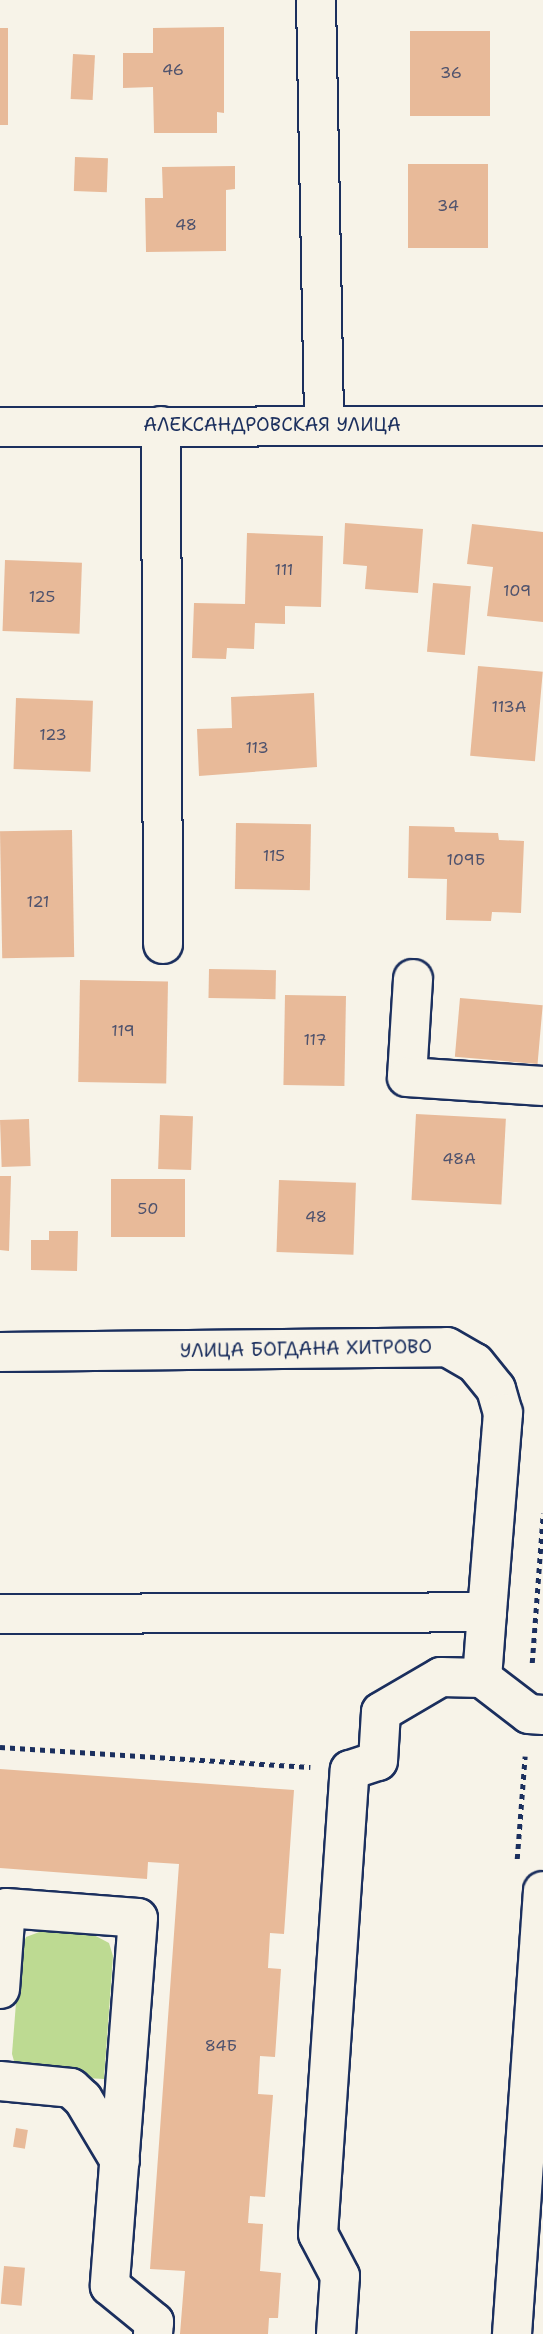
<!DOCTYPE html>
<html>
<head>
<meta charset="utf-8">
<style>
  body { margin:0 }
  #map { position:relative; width:543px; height:2334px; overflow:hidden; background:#f7f3e8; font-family:"Shantell Sans",sans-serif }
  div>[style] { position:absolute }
  .green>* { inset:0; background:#bdda92 }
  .building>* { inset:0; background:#e8ba99; transform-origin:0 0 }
  .path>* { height:4.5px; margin-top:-2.25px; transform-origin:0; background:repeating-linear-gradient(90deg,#1b2f5e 0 5px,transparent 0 10px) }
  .roads { filter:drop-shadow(2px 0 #1b2f5e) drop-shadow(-2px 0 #1b2f5e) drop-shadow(0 2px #1b2f5e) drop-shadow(0 -2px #1b2f5e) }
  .minor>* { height:38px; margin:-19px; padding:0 19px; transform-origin:19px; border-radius:19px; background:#f7f3e8 }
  span { translate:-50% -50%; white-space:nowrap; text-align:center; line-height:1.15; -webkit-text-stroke:7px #f7f3e8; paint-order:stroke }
  .number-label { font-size:16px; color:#4e526d }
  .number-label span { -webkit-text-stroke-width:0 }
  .street-label { font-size:19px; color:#1b2f5e }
</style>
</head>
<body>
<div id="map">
  <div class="green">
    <div style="clip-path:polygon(42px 1931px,92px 1934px,109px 1943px,113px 1956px,104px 2079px,29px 2075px,16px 2068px,12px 2054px,20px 1952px,26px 1937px)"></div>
  </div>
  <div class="building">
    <div style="clip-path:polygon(224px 27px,224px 113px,217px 112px,217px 133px,154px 133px,153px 87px,123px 88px,123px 53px,153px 53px,153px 28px)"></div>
    <div style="left:0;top:28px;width:8px;height:97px"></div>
    <div style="left:410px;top:31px;width:80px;height:85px"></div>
    <div style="left:73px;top:54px;width:22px;height:45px;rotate:3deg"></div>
    <div style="left:75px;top:157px;width:33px;height:34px;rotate:2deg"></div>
    <div style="left:408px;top:164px;width:80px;height:84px"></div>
    <div style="clip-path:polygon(235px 166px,235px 189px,226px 190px,226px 251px,146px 252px,145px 198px,163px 198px,162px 167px)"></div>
    <div style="clip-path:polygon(345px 523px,423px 529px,418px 593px,365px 589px,367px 566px,343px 564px)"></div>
    <div style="clip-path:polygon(472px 524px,543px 532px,543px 622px,487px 616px,493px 567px,467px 564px)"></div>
    <div style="clip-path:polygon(247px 533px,323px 536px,321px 607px,285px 606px,285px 624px,255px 623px,254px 649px,227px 648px,226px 659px,192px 658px,194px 603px,245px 604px)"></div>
    <div style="left:5px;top:560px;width:77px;height:71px;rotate:2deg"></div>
    <div style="left:433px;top:583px;width:38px;height:69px;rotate:5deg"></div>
    <div style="left:478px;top:666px;width:65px;height:90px;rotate:5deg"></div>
    <div style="clip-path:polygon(314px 693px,317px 767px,199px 776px,197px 729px,232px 728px,231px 697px)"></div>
    <div style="left:16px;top:698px;width:77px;height:71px;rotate:2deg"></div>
    <div style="left:236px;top:823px;width:75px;height:66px;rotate:1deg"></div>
    <div style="clip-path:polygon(409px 826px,454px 827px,455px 832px,498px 833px,499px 840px,524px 841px,521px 913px,492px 912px,491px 921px,446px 920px,447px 879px,408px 878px)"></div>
    <div style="left:72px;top:830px;width:127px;height:72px;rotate:89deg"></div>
    <div style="left:209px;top:969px;width:67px;height:29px;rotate:1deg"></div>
    <div style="left:80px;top:980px;width:88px;height:102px;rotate:1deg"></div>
    <div style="left:285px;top:995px;width:61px;height:90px;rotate:1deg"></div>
    <div style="left:460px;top:998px;width:83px;height:59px;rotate:5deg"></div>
    <div style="left:416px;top:1114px;width:90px;height:86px;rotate:3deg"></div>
    <div style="left:160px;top:1115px;width:33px;height:54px;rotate:2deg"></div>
    <div style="left:29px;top:1119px;width:47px;height:29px;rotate:88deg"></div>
    <div style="clip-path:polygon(0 1176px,11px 1176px,9px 1251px,0 1250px)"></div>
    <div style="left:185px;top:1179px;width:58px;height:74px;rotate:90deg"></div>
    <div style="left:279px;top:1180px;width:77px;height:72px;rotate:2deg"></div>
    <div style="clip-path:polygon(49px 1231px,78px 1231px,77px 1271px,31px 1270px,31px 1240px,49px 1240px)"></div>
    <div style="clip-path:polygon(0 1769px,294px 1790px,284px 1934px,270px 1933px,268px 1968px,281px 1969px,275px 2057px,260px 2056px,258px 2094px,273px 2095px,265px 2197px,250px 2196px,248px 2223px,263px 2224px,260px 2271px,281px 2273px,278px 2318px,269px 2318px,268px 2334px,180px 2334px,185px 2271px,150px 2269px,179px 1864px,148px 1862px,147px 1879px,0 1868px)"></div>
    <div style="left:16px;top:2128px;width:12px;height:19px;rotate:9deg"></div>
    <div style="left:4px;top:2266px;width:21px;height:38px;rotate:5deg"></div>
  </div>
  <div class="path">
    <div style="left:532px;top:1663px;width:150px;rotate:-85.8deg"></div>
    <div style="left:0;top:1747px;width:311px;rotate:3.7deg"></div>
    <div style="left:517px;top:1859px;width:103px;rotate:-85.6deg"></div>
  </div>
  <div class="roads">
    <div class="minor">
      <div style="left:316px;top:0;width:424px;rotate:88.9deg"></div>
      <div style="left:161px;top:426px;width:518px;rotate:89.78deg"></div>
      <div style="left:0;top:427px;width:543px;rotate:-0.11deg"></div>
      <div style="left:413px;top:979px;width:98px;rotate:93.5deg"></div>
      <div style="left:407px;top:1077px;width:136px;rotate:3.8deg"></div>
      <div style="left:0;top:1352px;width:447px;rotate:-0.6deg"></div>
      <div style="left:447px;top:1347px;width:32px;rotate:30deg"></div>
      <div style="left:475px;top:1363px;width:33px;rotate:51deg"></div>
      <div style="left:496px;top:1389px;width:25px;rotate:74deg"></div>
      <div style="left:503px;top:1413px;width:200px;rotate:94.6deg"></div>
      <div style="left:0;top:1614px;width:487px;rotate:-0.2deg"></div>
      <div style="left:487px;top:1612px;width:66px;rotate:94.3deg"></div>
      <div style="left:482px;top:1678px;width:59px;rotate:37.5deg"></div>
      <div style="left:529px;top:1714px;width:14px;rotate:4deg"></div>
      <div style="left:0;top:1989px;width:81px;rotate:-85.8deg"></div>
      <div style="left:6px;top:1908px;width:132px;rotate:4.3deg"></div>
      <div style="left:138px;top:1918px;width:369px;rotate:94.4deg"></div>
      <div style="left:110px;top:2286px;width:57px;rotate:39.3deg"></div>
      <div style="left:154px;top:2322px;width:12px;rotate:95deg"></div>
      <div style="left:0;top:2081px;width:71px;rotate:5.6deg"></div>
      <div style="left:71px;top:2088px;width:16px;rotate:43deg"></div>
      <div style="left:83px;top:2099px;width:72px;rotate:59.2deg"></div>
      <div style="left:336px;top:2334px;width:58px;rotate:-86.1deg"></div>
      <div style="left:340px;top:2276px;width:47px;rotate:-117.6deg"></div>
      <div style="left:318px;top:2234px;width:465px;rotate:-86.1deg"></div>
      <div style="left:350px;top:1770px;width:29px;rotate:-18deg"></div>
      <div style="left:378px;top:1761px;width:49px;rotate:-86.5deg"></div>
      <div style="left:381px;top:1712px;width:69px;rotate:-30.3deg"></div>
      <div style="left:441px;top:1677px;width:41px;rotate:1.4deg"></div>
      <div style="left:512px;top:2334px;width:444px;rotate:-86deg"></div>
    </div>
  </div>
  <div class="number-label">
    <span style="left:173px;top:70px">46</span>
    <span style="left:451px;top:73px">36</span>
    <span style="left:448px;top:206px">34</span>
    <span style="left:186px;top:225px">48</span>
    <span style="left:284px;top:570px">111</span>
    <span style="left:517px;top:591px">109</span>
    <span style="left:42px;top:597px">125</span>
    <span style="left:509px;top:707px">113А</span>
    <span style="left:53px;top:735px">123</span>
    <span style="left:257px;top:748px">113</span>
    <span style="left:274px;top:856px">115</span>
    <span style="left:466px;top:860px">109Б</span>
    <span style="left:38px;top:902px">121</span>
    <span style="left:123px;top:1031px">119</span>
    <span style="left:315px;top:1040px">117</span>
    <span style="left:459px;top:1159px">48А</span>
    <span style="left:148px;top:1209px">50</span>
    <span style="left:316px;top:1217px">48</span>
    <span style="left:221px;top:2046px">84Б</span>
  </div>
  <div class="street-label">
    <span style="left:272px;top:425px">АЛЕКСАНДРОВСКАЯ УЛИЦА</span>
    <span style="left:306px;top:1349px;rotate:-1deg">УЛИЦА БОГДАНА ХИТРОВО</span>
  </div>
</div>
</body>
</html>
